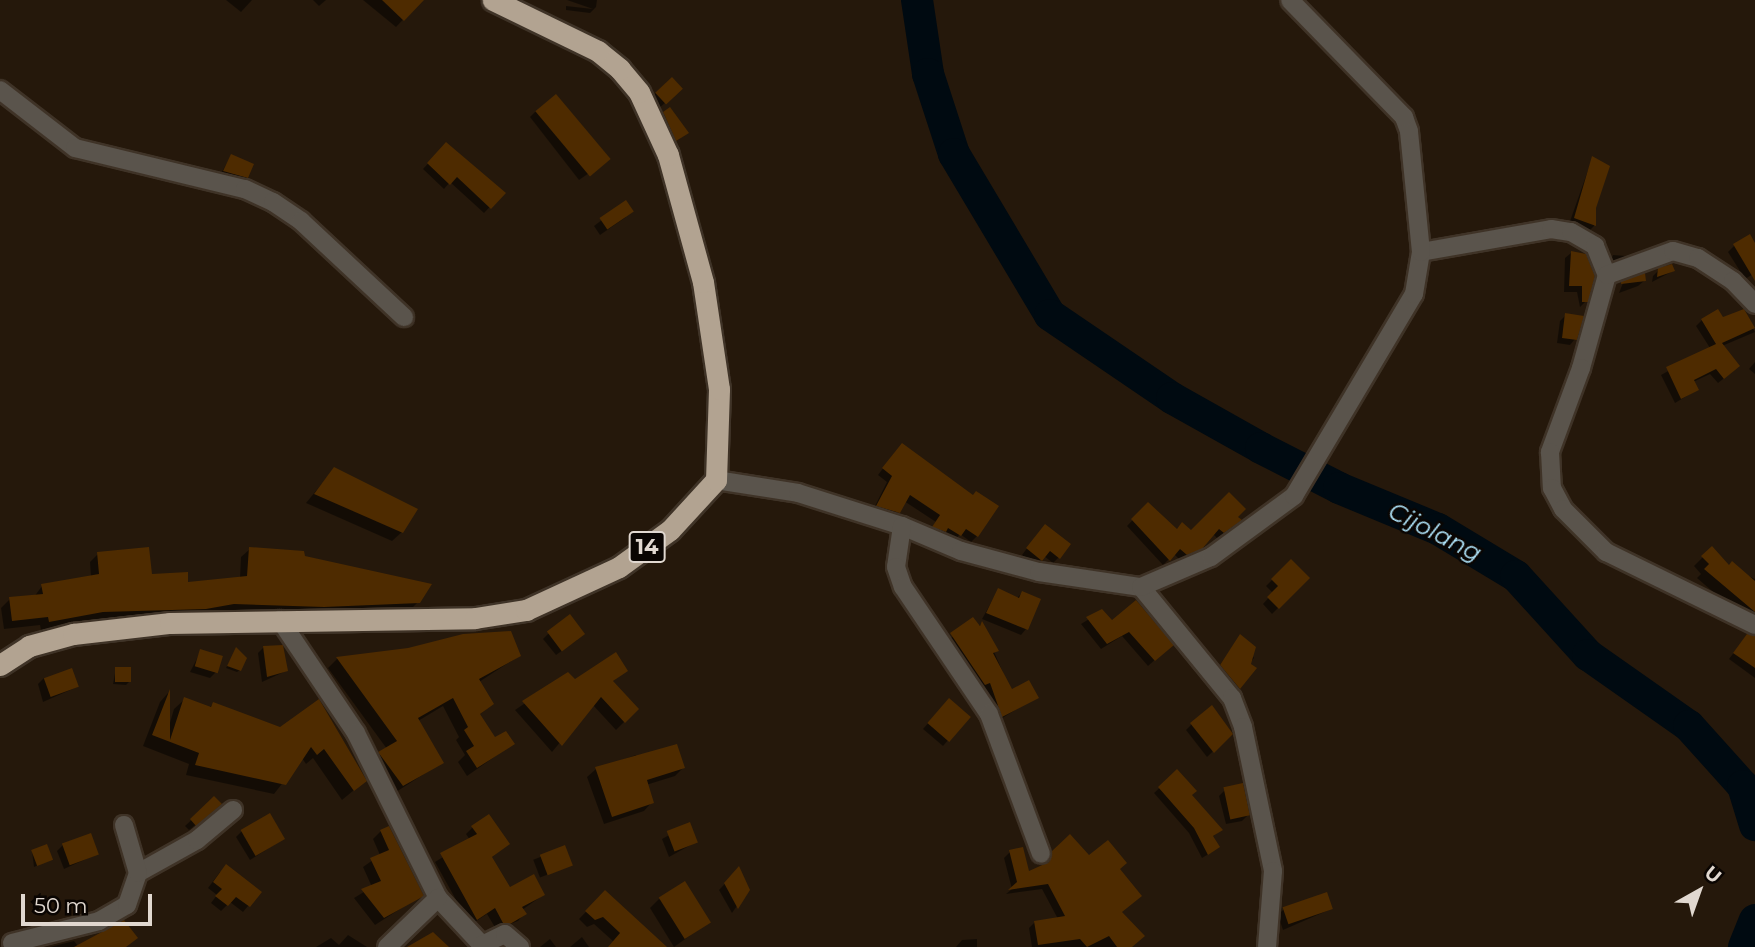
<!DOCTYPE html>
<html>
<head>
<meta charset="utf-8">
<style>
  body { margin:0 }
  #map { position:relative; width:1755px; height:947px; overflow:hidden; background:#25180b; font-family:Montserrat,sans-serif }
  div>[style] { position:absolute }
  .shadow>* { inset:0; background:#0007; transform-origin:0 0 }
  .river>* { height:32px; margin:-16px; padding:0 16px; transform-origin:16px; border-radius:16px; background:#000a11 }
  .building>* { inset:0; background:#4e2b00; transform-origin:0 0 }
  .roads { filter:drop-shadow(2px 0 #3f3327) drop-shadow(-2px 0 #3f3327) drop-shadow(0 2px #3f3327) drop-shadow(0 -2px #3f3327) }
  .minor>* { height:18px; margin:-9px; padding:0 9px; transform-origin:9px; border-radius:9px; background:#5a544c }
  .highway>* { height:21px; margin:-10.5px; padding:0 10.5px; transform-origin:10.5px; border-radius:10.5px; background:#b2a391 }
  span { translate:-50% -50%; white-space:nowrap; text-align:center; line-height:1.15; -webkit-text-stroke:5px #0a0502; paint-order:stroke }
  .shield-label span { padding:2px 5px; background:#0a0502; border:2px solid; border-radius:5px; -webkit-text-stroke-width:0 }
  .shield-label { font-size:21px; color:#e1d8d0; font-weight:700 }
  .water-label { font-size:24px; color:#afe4fa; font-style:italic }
  .north { position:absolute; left:1664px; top:856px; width:70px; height:70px; -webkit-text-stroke:5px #0a0502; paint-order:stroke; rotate:40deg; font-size:19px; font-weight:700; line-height:28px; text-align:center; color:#e1d8d0 }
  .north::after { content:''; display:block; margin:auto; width:24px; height:32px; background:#e1d8d0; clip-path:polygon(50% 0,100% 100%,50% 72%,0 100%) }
  .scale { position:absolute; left:21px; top:894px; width:131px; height:32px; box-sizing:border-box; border:4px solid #e1d8d0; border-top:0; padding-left:9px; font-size:21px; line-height:24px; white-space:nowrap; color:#e1d8d0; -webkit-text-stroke:5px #0a0502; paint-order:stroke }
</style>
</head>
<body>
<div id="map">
  <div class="shadow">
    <div style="clip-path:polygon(226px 0,252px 0,241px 12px)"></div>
    <div style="clip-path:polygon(313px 0,326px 0,319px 6px)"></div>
    <div style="clip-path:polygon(363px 0,410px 0,416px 6px,396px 27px)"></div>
    <div style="clip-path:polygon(567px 0,597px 0,596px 7px,590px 13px,566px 10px,566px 6px,593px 9px)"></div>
    <div style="clip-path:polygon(671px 79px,674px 95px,658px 109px,649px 99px)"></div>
    <div style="clip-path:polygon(536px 111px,602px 164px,579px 180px,530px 117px)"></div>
    <div style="clip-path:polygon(664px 114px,686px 133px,670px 146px,658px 120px)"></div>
    <div style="clip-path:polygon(446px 144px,503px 193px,484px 213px,450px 182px,444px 189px,423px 169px)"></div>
    <div style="clip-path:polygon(231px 156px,247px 177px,241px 183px,219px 177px)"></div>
    <div style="clip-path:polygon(1592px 159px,1594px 226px,1589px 231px,1569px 224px)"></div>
    <div style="clip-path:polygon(625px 202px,626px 217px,600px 235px,594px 226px)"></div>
    <div style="clip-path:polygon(1734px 246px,1755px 246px,1755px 273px,1745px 279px,1728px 252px)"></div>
    <div style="clip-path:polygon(1571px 253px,1585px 255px,1586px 301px,1580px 307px,1577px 292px,1564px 292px,1565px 258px)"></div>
    <div style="clip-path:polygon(1613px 255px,1626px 256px,1609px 265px)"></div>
    <div style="clip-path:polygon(1659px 270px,1673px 271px,1652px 282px,1653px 276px)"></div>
    <div style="clip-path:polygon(1644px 281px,1638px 286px,1619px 293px,1623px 283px)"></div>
    <div style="clip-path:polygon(1743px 311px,1755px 332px,1722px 346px,1732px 372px,1718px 383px,1710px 374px,1693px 382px,1697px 390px,1675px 403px,1661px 375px,1710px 348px,1696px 326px,1702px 320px,1722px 319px)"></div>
    <div style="clip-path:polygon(1566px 315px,1575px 339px,1570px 345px,1557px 343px,1560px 321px)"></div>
    <div style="clip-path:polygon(1755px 362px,1755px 374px,1749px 369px)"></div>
    <div style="clip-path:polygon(896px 451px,977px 536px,971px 542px,960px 534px,954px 541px,943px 533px,939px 537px,928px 533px,936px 522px,904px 501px,893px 518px,872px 512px,887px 482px,878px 475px)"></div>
    <div style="clip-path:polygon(334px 469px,402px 532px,392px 541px,306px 503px)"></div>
    <div style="clip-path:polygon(1148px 504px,1176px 531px,1191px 533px,1236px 517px,1234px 526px,1217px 538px,1213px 534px,1194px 554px,1180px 560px,1174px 554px,1163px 565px,1127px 526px)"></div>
    <div style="clip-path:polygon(1039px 532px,1059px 557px,1053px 563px,1044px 556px,1035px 565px,1022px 555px)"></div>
    <div style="clip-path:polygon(250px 549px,304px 558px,418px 602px,409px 611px,148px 616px,41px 630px,40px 625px,4px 629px,1px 608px,10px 599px,34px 597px,42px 586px,91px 577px,90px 562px,98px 554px,150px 575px,187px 584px,240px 578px,241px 557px)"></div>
    <div style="clip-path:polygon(1711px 549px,1728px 567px,1755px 579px,1755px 615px,1748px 622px,1697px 578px,1701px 574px,1694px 566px)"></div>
    <div style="clip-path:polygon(1291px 561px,1308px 578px,1272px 614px,1263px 604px,1273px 593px,1266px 586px)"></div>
    <div style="clip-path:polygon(998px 590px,1016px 599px,1022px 593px,1026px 629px,1021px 635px,982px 619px)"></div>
    <div style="clip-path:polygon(1102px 611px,1112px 622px,1166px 650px,1148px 666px,1122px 636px,1101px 649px,1081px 624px)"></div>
    <div style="clip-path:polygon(982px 624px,1011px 691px,1036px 697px,996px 722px,984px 687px,979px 690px,946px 640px)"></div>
    <div style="clip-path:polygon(549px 633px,577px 640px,556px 655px,543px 639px)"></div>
    <div style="clip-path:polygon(1240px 636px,1254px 658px,1249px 664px,1254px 668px,1233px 694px,1215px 672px)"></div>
    <div style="clip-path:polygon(1755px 641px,1755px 678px,1729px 659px,1742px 642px)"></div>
    <div style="clip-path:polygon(264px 647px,286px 671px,262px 682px,258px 653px)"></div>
    <div style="clip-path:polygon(236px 650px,240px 670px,237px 672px,226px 668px)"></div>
    <div style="clip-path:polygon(201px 651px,216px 672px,210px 678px,190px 672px)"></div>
    <div style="clip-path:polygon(519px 656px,479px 682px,492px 704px,479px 715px,494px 740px,513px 744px,467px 776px,458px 762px,465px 755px,456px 740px,459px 737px,443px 706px,418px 721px,441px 763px,393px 794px,369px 763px,387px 749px,328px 668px,337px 659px)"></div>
    <div style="clip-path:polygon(116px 668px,129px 682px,126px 685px,113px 684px)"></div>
    <div style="clip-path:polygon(625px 671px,612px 682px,637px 709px,616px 730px,592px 704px,552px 752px,515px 710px,568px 674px,574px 681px)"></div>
    <div style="clip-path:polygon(44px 678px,77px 687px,43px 702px,38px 684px)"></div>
    <div style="clip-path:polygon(168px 693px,169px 726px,174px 709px,185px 699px,209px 708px,213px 704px,281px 729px,319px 701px,365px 781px,342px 800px,313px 758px,306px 764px,302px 758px,274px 794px,186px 775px,189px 764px,143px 746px,160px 702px)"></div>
    <div style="clip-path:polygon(943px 706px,968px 717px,943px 746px,923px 729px)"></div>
    <div style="clip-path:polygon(1192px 724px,1231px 734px,1207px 757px,1186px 730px)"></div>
    <div style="clip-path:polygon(636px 755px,637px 759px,683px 768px,675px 776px,646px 785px,652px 802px,644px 811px,604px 824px,587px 777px,596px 769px)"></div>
    <div style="clip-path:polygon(1177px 772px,1190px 795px,1221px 830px,1212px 837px,1212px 852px,1202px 858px,1189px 833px,1154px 793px)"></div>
    <div style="clip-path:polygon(1225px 790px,1248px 815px,1242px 821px,1226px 824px,1219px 796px)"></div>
    <div style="clip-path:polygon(214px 799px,214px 810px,189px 830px,185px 826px)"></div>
    <div style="clip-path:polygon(689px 824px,696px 842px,669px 857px,662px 839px)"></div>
    <div style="clip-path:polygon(473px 827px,508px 844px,491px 858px,510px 890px,543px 895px,522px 910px,524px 914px,518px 921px,496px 929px,487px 914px,470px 925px,435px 862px,470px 840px,466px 834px)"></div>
    <div style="clip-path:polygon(242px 831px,283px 839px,250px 860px,236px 837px)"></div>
    <div style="clip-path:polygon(381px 831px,422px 895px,375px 925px,354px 898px,372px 887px,363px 867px,380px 855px,373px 839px)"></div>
    <div style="clip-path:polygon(63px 845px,97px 854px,64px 869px,57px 851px)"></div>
    <div style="left:564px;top:848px;width:19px;height:33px;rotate:69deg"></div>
    <div style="clip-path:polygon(32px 851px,51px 859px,34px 867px)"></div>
    <div style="clip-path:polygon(1010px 852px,1028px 874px,1045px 866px,1053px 852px,1089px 858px,1118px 870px,1120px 912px,1131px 947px,1032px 947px,1029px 928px,1035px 922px,1058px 919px,1042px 889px,1006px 894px,1012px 889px,1004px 858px)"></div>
    <div style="clip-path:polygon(739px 869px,748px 890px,732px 913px,719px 890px)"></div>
    <div style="clip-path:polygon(220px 872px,259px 893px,243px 912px,230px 902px,221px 911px,211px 903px,217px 895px,208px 888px)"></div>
    <div style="clip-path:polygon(605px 892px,664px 947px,610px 947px,614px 942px,594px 924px,587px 927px,579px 919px)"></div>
    <div style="clip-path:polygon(659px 899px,709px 922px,674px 947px,650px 908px)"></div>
    <div style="clip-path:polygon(1284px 909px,1331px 909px,1283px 930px,1278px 915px)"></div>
    <div style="clip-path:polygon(348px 935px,367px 947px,316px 947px,331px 938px,339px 945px)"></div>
    <div style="clip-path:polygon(582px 937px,589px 947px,570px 947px)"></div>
    <div style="clip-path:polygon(550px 939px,556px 947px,540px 947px)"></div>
    <div style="clip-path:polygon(977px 939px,977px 947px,956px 947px,962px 940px)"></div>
    <div style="clip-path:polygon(74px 941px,78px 946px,125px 947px,50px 947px)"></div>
  </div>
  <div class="river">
    <div style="left:917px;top:0;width:75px;rotate:81.5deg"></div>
    <div style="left:928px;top:74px;width:84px;rotate:72deg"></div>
    <div style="left:954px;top:154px;width:187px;rotate:59.2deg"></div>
    <div style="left:1050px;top:315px;width:148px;rotate:34.2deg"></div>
    <div style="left:1172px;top:398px;width:102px;rotate:29.3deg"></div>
    <div style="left:1261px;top:448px;width:88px;rotate:27.1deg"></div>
    <div style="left:1339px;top:488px;width:107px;rotate:22.5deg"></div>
    <div style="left:1438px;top:529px;width:91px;rotate:31.1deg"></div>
    <div style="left:1516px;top:576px;width:107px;rotate:47.7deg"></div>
    <div style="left:1588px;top:655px;width:123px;rotate:35.1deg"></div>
    <div style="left:1689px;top:726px;width:81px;rotate:48deg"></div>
    <div style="left:1743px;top:786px;width:41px;rotate:72.9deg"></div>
    <div style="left:1744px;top:947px;width:29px;rotate:-68deg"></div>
  </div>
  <div class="building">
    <div style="clip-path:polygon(382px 0,424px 0,404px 21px)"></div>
    <div style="left:672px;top:77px;width:16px;height:23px;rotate:47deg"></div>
    <div style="left:556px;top:94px;width:85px;height:27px;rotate:50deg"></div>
    <div style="clip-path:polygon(670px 107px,689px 133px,676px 141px,663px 112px)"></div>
    <div style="clip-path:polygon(446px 142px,506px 193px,491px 209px,457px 177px,450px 185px,427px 163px)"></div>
    <div style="clip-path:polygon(231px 154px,254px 164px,248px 178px,223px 171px)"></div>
    <div style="clip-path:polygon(1592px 156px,1610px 166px,1596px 208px,1596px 226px,1574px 218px)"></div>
    <div style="left:626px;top:200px;width:14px;height:32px;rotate:56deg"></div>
    <div style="clip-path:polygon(1750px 234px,1755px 243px,1755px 281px,1733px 244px)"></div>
    <div style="clip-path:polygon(1571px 251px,1586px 254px,1595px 276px,1588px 302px,1582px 302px,1582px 286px,1569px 286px)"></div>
    <div style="clip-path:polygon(1672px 264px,1675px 271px,1657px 277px,1658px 268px)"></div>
    <div style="left:1645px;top:273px;width:8px;height:25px;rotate:83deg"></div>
    <div style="clip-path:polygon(1718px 309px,1723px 317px,1744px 309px,1755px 328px,1722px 343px,1740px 366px,1724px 379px,1716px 369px,1694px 380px,1699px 390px,1681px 399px,1666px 367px,1716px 344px,1701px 319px)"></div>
    <div style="clip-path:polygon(1565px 313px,1584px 316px,1577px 340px,1562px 338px)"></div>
    <div style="clip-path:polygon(902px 443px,973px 495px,976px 491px,999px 506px,978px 537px,966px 529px,961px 536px,948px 528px,946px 532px,932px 527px,940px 515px,910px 495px,900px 513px,876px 506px,892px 476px,882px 468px)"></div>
    <div style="clip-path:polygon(334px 467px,418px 509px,403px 533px,314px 494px)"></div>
    <div style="clip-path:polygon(1229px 492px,1246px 509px,1238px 517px,1242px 520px,1224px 533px,1219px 529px,1202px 549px,1187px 555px,1180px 549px,1170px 561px,1131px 519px,1148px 502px,1177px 529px,1182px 522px,1191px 530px)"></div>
    <div style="clip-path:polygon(1045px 524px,1071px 544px,1060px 559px,1050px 551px,1042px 561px,1026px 548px)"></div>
    <div style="clip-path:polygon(1712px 546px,1729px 565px,1732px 561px,1755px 581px,1755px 612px,1704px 569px,1709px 564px,1701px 556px)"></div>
    <div style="clip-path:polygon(149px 547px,152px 574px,188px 572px,188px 582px,247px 576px,249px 547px,304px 551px,305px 556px,432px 584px,420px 603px,324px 607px,234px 604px,206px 609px,103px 612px,49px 622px,48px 617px,12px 621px,9px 597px,43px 594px,41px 584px,99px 574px,97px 552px)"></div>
    <div style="clip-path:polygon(1291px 559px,1310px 578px,1279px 609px,1267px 597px,1278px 586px,1271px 579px)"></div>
    <div style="clip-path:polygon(998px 588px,1019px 598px,1022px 591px,1041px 599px,1028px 630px,986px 613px)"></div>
    <div style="clip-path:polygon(1136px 600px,1174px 645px,1155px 661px,1129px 632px,1107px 644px,1086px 617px,1102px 609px,1112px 620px)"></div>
    <div style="left:570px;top:614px;width:25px;height:29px;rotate:53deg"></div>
    <div style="clip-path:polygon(973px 617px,980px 626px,982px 621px,999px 651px,993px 653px,1012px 689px,1029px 680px,1039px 698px,1002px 717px,990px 683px,985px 685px,950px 633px)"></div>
    <div style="clip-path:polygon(511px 631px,521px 656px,479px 679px,494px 704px,480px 714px,495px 737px,506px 731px,515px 744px,477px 768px,466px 751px,474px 746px,464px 730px,468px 727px,453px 698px,418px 718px,444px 763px,403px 786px,378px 752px,397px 741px,336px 657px,408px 648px,463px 634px)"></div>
    <div style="clip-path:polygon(1240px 634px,1256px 647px,1251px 664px,1257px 668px,1240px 689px,1220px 665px)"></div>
    <div style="clip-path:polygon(1747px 634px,1755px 636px,1755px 668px,1733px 653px)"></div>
    <div style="clip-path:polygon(283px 645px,288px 671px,267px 677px,263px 646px)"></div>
    <div style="clip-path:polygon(236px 647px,247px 658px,241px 671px,227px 666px)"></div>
    <div style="left:200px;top:649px;width:24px;height:18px;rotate:17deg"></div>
    <div style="clip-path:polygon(616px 652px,628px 671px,613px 681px,639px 709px,625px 723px,601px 697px,562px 746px,522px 701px,568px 672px,575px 679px)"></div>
    <div style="left:115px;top:667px;width:16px;height:15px"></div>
    <div style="left:72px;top:668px;width:20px;height:30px;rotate:70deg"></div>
    <div style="clip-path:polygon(170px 689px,170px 740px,184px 697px,211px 707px,213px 702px,280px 727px,319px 699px,367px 781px,354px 791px,324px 749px,317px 755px,311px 747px,286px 785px,195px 765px,199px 753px,152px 735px)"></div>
    <div style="left:949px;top:698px;width:29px;height:33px;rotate:41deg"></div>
    <div style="clip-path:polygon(1212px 705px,1233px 734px,1214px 753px,1190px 723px)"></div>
    <div style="clip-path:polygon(677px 744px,685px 768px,647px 780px,654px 803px,612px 817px,595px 767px)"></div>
    <div style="clip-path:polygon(1177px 769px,1197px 791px,1192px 795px,1223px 830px,1213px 836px,1220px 847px,1208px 855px,1194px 828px,1158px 787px)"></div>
    <div style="left:1243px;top:783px;width:33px;height:20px;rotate:78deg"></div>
    <div style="clip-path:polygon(214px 796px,222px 804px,196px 826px,190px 819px)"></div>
    <div style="left:270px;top:813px;width:30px;height:34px;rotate:60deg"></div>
    <div style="clip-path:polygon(489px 814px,510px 844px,492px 857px,510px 887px,534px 874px,545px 895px,522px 907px,527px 914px,510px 924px,503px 923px,495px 908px,477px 920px,440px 853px,477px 834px,471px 826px)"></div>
    <div style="left:690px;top:822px;width:22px;height:25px;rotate:69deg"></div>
    <div style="clip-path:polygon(389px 826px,424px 896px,384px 918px,361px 889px,381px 881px,370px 858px,389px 850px,380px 830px)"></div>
    <div style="left:91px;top:833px;width:23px;height:31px;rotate:70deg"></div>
    <div style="clip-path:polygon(1070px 834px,1089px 855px,1108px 840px,1127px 863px,1120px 869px,1142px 896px,1122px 912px,1145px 936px,1132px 947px,1117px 947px,1109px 936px,1087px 947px,1080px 939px,1038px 945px,1034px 921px,1065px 916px,1048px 884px,1008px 890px,1017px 882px,1009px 850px,1023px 847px,1029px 871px,1049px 862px,1052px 851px)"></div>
    <div style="left:47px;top:844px;width:17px;height:17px;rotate:69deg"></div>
    <div style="left:565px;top:845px;width:22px;height:27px;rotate:69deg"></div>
    <div style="clip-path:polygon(226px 864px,262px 892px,250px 907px,236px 897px,228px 906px,215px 896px,222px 889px,213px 882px)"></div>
    <div style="clip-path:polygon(739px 866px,750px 890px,738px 909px,724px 883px)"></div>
    <div style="left:685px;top:881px;width:49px;height:31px;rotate:58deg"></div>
    <div style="clip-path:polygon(605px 890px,667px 947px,608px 947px,620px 933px,603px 917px,595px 920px,585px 911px)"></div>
    <div style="left:1327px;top:892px;width:18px;height:47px;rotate:71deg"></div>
    <div style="clip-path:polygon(124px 920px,138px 938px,126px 947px,74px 947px)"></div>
    <div style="clip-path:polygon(433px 932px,449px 947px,407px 947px)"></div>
  </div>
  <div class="roads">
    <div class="minor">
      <div style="left:0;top:90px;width:95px;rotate:37.7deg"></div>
      <div style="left:75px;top:148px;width:175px;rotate:13.6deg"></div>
      <div style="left:245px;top:189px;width:31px;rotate:25deg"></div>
      <div style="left:273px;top:202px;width:34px;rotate:34deg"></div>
      <div style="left:301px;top:221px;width:141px;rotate:43deg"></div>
      <div style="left:1421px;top:252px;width:132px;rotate:-10deg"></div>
      <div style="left:1551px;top:229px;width:20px;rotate:9deg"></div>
      <div style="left:1571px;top:232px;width:28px;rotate:30deg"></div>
      <div style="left:1595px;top:246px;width:31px;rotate:68deg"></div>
      <div style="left:1607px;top:275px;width:97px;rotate:105.6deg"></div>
      <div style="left:1581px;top:368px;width:90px;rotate:110.3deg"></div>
      <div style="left:1550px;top:452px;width:36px;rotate:87deg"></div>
      <div style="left:1552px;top:488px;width:24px;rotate:62deg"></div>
      <div style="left:1563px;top:509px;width:61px;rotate:45deg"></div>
      <div style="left:1606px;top:552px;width:166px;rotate:26.1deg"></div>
      <div style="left:1607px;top:275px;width:70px;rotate:-20deg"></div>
      <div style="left:1673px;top:251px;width:26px;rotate:16deg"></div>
      <div style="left:1698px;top:258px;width:42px;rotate:33.3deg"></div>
      <div style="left:1733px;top:281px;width:32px;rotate:46deg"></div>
      <div style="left:716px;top:480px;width:83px;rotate:9deg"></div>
      <div style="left:798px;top:493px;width:109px;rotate:17.6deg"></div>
      <div style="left:902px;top:526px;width:64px;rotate:23deg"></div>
      <div style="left:961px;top:551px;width:81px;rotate:15.1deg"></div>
      <div style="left:1039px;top:572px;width:103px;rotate:8.4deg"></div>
      <div style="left:1141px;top:587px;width:144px;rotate:50.7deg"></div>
      <div style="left:1232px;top:698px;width:31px;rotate:69deg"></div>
      <div style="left:1243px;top:727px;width:147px;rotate:78.2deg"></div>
      <div style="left:1273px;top:871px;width:76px;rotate:94.5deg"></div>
      <div style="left:902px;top:526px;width:41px;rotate:98.3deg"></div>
      <div style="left:896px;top:567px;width:21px;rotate:71deg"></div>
      <div style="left:903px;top:587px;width:153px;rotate:55.9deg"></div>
      <div style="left:989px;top:714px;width:149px;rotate:69.6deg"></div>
      <div style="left:1141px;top:587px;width:76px;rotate:-23.2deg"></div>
      <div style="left:1211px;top:557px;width:103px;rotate:-36.3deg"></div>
      <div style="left:1294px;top:496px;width:235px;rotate:-59.3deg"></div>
      <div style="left:1414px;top:294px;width:43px;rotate:-80.5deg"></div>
      <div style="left:1421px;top:252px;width:122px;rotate:-95.7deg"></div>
      <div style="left:1409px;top:131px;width:15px;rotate:-110deg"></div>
      <div style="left:1404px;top:117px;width:163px;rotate:-134.3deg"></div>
      <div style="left:280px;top:620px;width:136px;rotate:56.1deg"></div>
      <div style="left:356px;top:733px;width:184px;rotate:63.6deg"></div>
      <div style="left:438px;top:898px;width:64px;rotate:46.9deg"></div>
      <div style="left:482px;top:945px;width:25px;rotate:-26deg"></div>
      <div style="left:505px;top:934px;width:20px;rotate:41deg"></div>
      <div style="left:138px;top:873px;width:68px;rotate:-29.2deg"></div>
      <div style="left:197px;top:840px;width:47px;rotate:-39.8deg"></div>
      <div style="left:12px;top:943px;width:90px;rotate:-14.2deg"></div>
      <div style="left:99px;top:921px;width:32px;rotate:-30deg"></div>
      <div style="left:127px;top:905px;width:34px;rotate:-71deg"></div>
      <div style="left:138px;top:873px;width:50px;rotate:-106.3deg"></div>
      <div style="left:387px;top:947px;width:71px;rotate:-43.9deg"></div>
    </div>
    <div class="highway">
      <div style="left:0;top:665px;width:35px;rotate:-33deg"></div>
      <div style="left:29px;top:646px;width:46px;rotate:-15.3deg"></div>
      <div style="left:73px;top:634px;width:98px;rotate:-6.5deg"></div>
      <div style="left:170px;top:623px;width:305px;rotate:-0.9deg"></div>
      <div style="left:475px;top:618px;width:52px;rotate:-8.9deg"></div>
      <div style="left:526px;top:610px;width:102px;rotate:-24.8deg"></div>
      <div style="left:619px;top:567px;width:63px;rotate:-36deg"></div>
      <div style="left:670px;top:530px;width:68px;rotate:-47.4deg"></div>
      <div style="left:716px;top:480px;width:91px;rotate:-88.1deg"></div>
      <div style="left:719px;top:389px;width:108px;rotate:-98.5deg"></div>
      <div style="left:703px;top:282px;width:132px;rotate:-105.4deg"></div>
      <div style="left:668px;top:155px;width:69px;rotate:-114.7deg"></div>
      <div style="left:639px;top:92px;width:30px;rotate:-130deg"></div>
      <div style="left:620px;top:69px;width:28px;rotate:-141deg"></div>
      <div style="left:598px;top:51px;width:117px;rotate:-154.1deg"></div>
    </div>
  </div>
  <div class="shield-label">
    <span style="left:647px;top:547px">14</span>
  </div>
  <div class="water-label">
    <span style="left:1435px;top:532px;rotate:27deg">Cijolang</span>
  </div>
  <div class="north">U</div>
  <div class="scale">50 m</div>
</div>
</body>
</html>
